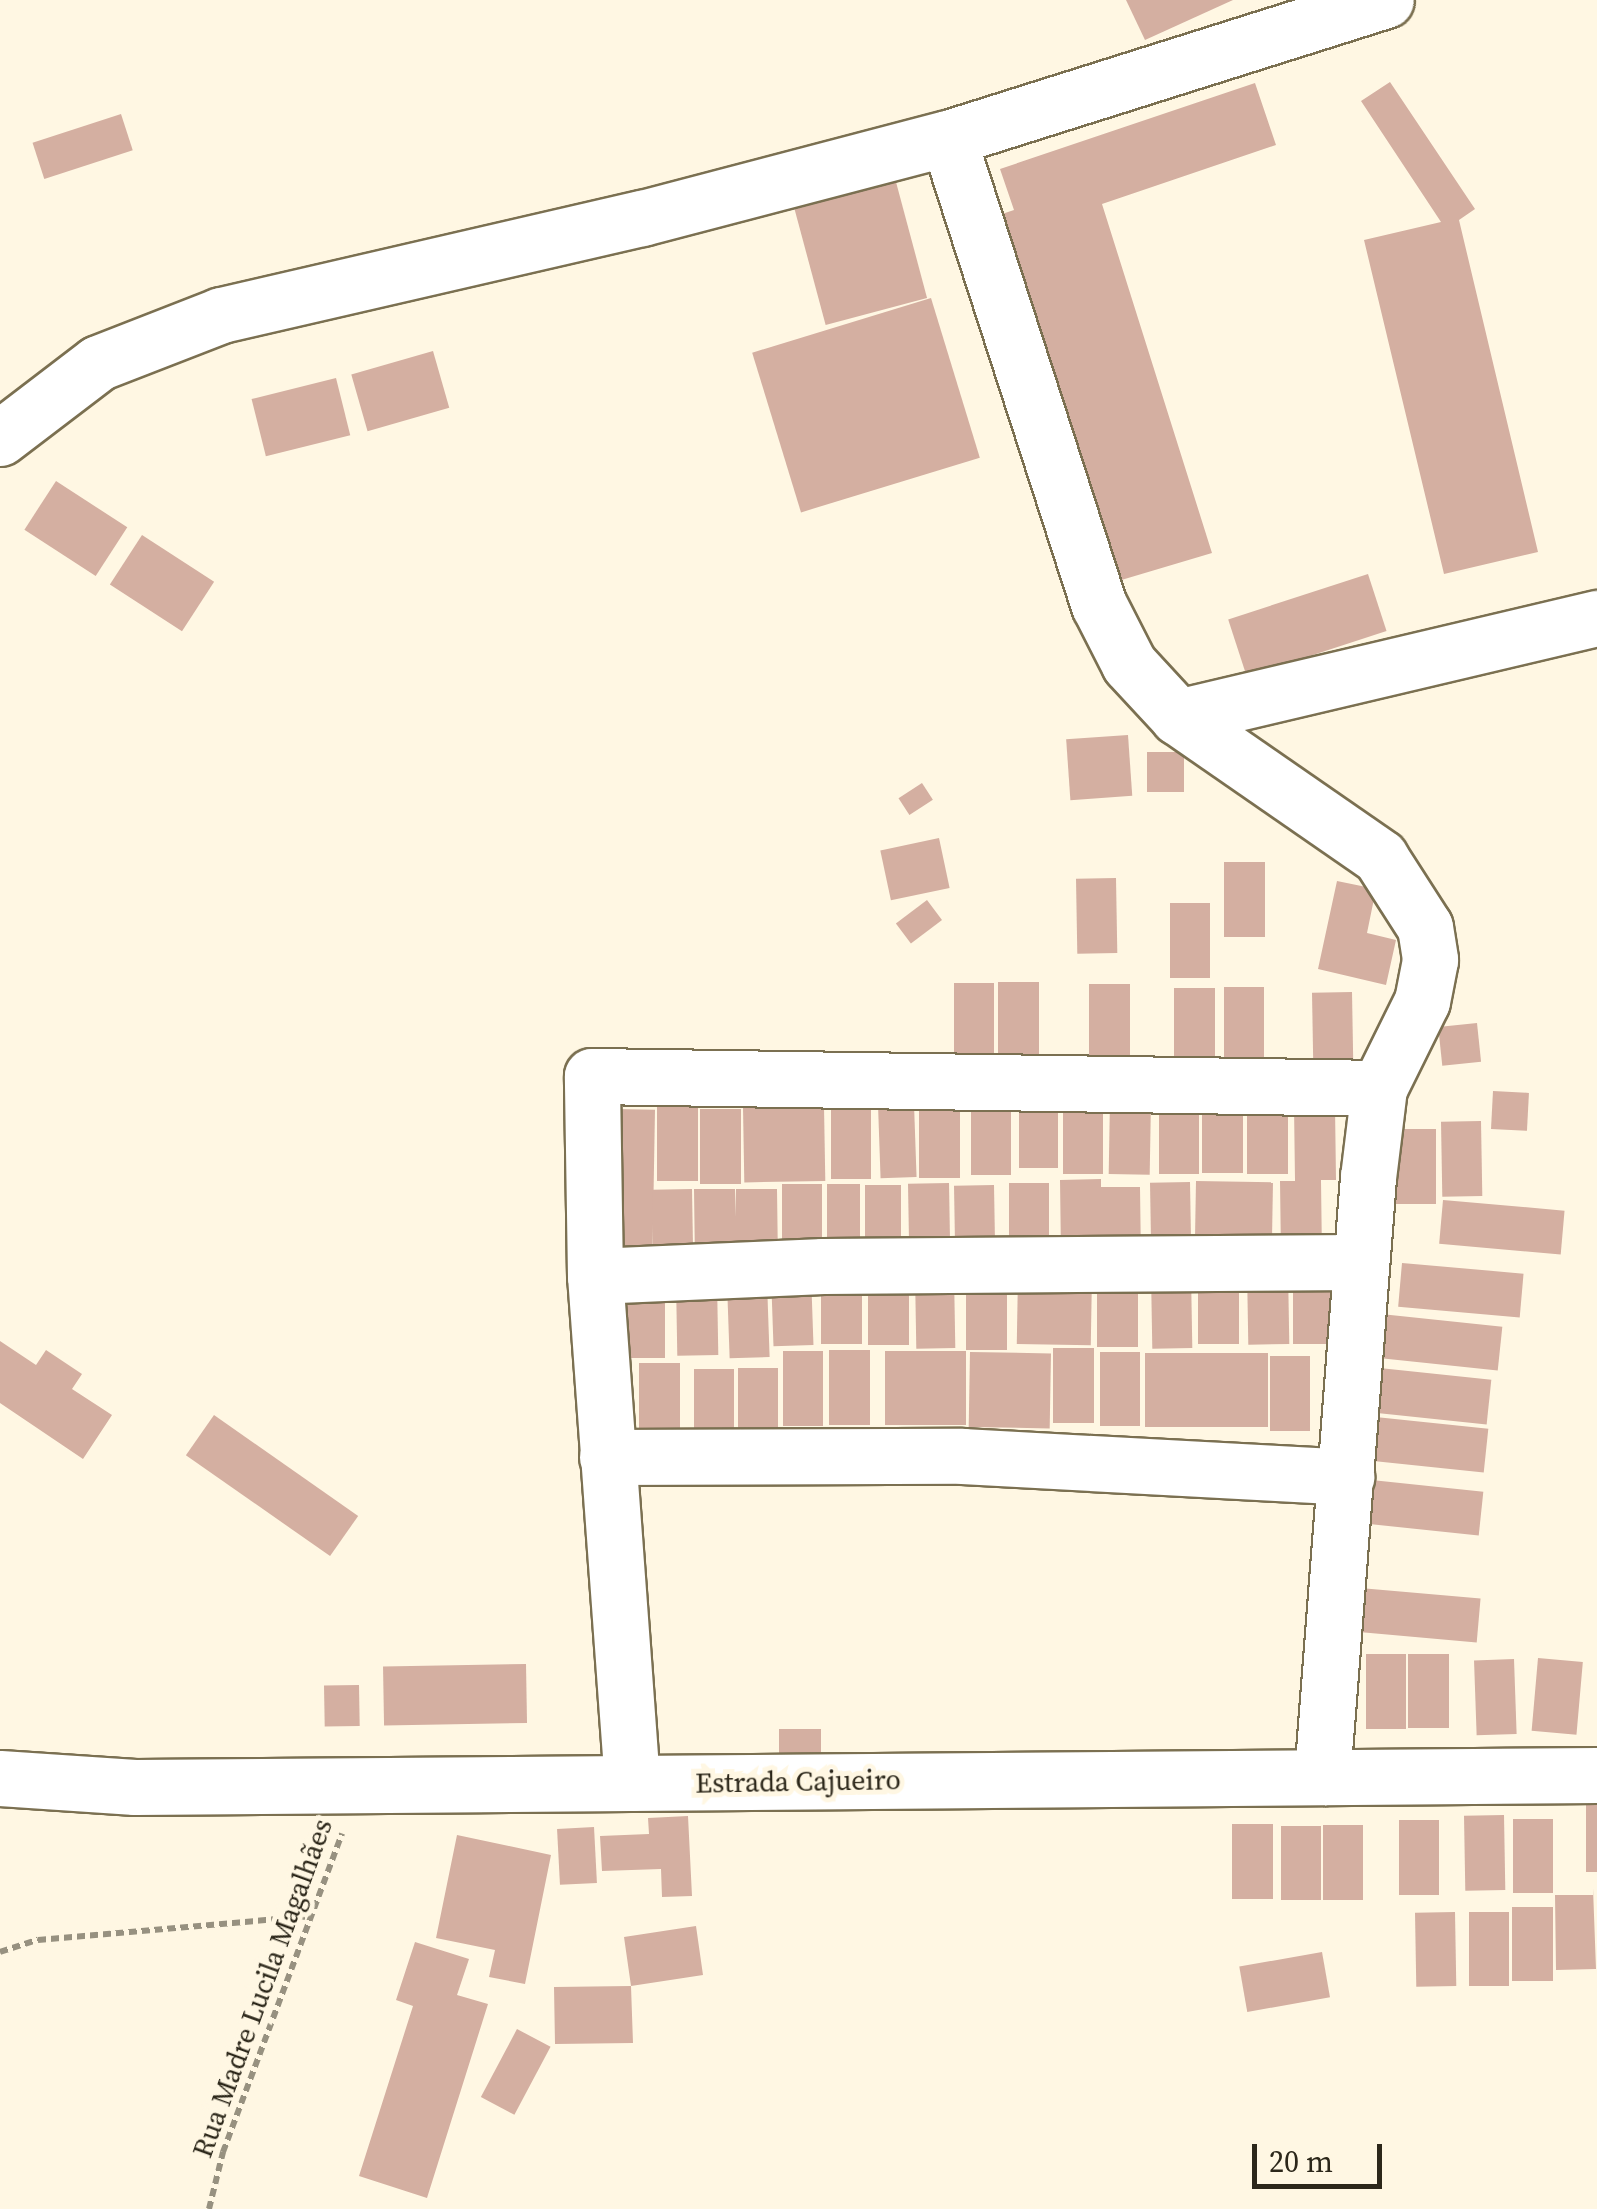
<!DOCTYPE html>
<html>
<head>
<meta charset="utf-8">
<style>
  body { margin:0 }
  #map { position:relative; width:1597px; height:2209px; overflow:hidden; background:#fff7e3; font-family:"Source Serif 4",serif }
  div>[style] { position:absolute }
  .building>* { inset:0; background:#d4afa1; transform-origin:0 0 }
  .path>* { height:6px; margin-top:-3px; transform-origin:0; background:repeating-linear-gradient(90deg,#979180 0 8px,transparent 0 13px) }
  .roads { filter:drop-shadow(2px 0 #7b7051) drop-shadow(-2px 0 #7b7051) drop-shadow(0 2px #7b7051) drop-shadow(0 -2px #7b7051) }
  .minor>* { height:55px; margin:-27.5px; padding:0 27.5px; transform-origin:27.5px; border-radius:27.5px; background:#fff }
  span { translate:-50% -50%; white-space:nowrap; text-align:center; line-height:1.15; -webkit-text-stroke:10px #fff7e3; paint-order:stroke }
  .street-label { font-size:28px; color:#2c271a }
  .scale { position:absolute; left:1252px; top:2144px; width:130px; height:45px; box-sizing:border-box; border:5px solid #2c271a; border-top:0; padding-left:12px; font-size:30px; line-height:35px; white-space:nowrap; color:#2c271a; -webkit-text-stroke:8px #fff7e3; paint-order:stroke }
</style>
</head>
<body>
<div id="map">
  <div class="building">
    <div style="clip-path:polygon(1126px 0,1233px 0,1145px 40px)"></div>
    <div style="clip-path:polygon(1390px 82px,1475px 209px,1459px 220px,1538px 552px,1444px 574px,1364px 240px,1441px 222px,1361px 101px)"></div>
    <div style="clip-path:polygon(1255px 83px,1276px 145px,1102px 204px,1212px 553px,1118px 581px,1002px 214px,1014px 210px,1000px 169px)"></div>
    <div style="left:121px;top:114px;width:38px;height:93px;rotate:72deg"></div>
    <div style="left:896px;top:182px;width:120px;height:105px;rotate:75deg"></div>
    <div style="left:931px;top:298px;width:167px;height:187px;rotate:73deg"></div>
    <div style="left:433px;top:351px;width:59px;height:85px;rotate:74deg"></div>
    <div style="left:336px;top:378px;width:59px;height:87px;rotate:76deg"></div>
    <div style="left:56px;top:481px;width:85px;height:58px;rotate:33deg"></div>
    <div style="left:142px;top:535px;width:86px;height:59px;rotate:33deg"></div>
    <div style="left:1368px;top:574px;width:60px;height:147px;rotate:72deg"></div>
    <div style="left:1128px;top:735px;width:61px;height:62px;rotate:86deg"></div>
    <div style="left:1147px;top:752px;width:37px;height:40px"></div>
    <div style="left:922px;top:783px;width:20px;height:28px;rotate:57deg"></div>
    <div style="left:939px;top:838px;width:51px;height:60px;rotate:78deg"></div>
    <div style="left:1224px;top:862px;width:41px;height:75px"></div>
    <div style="left:1116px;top:878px;width:75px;height:40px;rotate:89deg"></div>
    <div style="clip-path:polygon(1337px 881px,1376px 889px,1367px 933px,1396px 940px,1386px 985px,1318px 969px)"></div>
    <div style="left:927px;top:900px;width:25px;height:39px;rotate:53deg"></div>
    <div style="left:1170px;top:903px;width:40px;height:75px"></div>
    <div style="left:998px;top:982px;width:41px;height:75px"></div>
    <div style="left:954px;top:983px;width:40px;height:75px"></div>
    <div style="left:1089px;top:984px;width:41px;height:74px"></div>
    <div style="left:1224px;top:987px;width:40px;height:75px"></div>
    <div style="left:1174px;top:988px;width:41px;height:74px"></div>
    <div style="left:1352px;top:992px;width:75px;height:40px;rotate:89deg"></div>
    <div style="left:1477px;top:1023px;width:39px;height:39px;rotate:84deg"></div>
    <div style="left:1493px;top:1091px;width:36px;height:38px;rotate:3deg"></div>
    <div style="left:1019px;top:1097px;width:39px;height:71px"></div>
    <div style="left:1063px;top:1099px;width:40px;height:75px"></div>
    <div style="left:1110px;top:1099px;width:41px;height:75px;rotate:1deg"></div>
    <div style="left:1159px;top:1099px;width:40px;height:75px"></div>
    <div style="left:1202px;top:1099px;width:41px;height:74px"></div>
    <div style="left:971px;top:1100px;width:40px;height:75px"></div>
    <div style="left:1247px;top:1100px;width:41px;height:74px"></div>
    <div style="left:831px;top:1104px;width:40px;height:75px"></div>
    <div style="left:914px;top:1104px;width:73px;height:36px;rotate:88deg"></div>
    <div style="left:824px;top:1106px;width:75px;height:81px;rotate:89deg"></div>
    <div style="left:919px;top:1106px;width:41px;height:72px"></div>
    <div style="clip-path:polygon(1294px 1106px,1335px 1106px,1336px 1180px,1321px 1180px,1322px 1256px,1281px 1256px,1280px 1181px,1295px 1181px)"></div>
    <div style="left:657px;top:1107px;width:41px;height:74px"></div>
    <div style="left:615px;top:1109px;width:40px;height:150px;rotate:1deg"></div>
    <div style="left:700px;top:1109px;width:41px;height:75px"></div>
    <div style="left:1481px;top:1121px;width:75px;height:40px;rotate:89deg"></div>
    <div style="left:1396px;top:1129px;width:40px;height:75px"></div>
    <div style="clip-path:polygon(1101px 1179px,1101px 1187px,1140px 1187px,1141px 1261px,1061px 1254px,1060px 1180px)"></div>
    <div style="left:1196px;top:1181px;width:77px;height:75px;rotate:1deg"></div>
    <div style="left:1190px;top:1182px;width:75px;height:40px;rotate:89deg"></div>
    <div style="left:949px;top:1183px;width:75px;height:41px;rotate:89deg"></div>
    <div style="left:1009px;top:1183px;width:40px;height:75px"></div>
    <div style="left:782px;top:1184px;width:40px;height:74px"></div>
    <div style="left:827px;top:1184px;width:33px;height:73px"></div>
    <div style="left:865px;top:1185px;width:36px;height:74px"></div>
    <div style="left:994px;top:1185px;width:75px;height:40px;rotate:89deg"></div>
    <div style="left:692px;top:1189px;width:74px;height:40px;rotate:89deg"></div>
    <div style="clip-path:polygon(694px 1189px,735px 1189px,735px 1217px,736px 1189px,777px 1189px,778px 1263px,695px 1264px)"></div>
    <div style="left:1443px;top:1200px;width:122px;height:44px;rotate:5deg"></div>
    <div style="left:1402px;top:1263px;width:122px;height:44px;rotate:5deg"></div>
    <div style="left:1288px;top:1269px;width:75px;height:41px;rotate:89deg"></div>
    <div style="left:821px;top:1270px;width:41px;height:74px"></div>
    <div style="left:868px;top:1270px;width:41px;height:75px"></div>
    <div style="left:1198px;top:1270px;width:41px;height:74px"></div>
    <div style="left:1293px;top:1270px;width:40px;height:74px"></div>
    <div style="left:1138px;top:1272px;width:75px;height:41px;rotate:90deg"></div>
    <div style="left:954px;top:1273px;width:75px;height:39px;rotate:89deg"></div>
    <div style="left:1191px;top:1273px;width:75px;height:40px;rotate:89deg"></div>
    <div style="left:811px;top:1274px;width:71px;height:40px;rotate:88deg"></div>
    <div style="left:1018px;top:1274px;width:74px;height:70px;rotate:1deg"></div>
    <div style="left:1007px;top:1275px;width:75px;height:41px;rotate:90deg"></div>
    <div style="left:717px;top:1280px;width:75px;height:41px;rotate:89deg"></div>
    <div style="left:767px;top:1282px;width:75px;height:40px;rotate:88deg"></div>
    <div style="left:624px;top:1283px;width:41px;height:75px"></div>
    <div style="left:1381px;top:1314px;width:122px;height:44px;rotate:6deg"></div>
    <div style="clip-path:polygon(0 1341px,36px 1365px,46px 1350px,82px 1374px,72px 1389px,112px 1415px,83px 1459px,0 1403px)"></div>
    <div style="left:1053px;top:1348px;width:41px;height:75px"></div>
    <div style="left:829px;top:1350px;width:41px;height:75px"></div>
    <div style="left:783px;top:1351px;width:40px;height:75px"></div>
    <div style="left:885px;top:1351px;width:81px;height:74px"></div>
    <div style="left:970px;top:1352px;width:81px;height:75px;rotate:1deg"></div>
    <div style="left:1100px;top:1352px;width:40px;height:74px"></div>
    <div style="left:1145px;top:1353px;width:123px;height:74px"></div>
    <div style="left:1270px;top:1356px;width:40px;height:75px"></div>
    <div style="left:639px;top:1363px;width:41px;height:74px"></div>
    <div style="left:1370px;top:1367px;width:122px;height:45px;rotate:6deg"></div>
    <div style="left:738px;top:1368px;width:40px;height:75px"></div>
    <div style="left:694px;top:1369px;width:40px;height:75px"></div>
    <div style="left:214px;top:1415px;width:176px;height:49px;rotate:35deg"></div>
    <div style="left:1366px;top:1416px;width:123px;height:44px;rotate:6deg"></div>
    <div style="left:1362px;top:1479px;width:122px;height:44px;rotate:6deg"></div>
    <div style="left:1360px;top:1588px;width:121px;height:44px;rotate:5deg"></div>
    <div style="left:1366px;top:1654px;width:40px;height:75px"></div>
    <div style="left:1408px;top:1654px;width:41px;height:74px"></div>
    <div style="left:1538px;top:1658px;width:45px;height:73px;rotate:5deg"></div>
    <div style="left:1514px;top:1659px;width:75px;height:40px;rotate:88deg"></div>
    <div style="left:526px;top:1664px;width:59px;height:143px;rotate:89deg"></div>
    <div style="left:359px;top:1685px;width:41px;height:35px;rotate:89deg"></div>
    <div style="left:821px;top:1729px;width:32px;height:42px;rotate:90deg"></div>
    <div style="left:1586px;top:1798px;width:11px;height:74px"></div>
    <div style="left:1504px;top:1815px;width:75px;height:40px;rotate:89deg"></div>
    <div style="clip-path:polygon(688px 1816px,692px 1896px,662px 1897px,661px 1869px,602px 1871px,600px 1836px,649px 1834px,648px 1818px)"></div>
    <div style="left:1513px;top:1819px;width:40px;height:74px"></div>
    <div style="left:1399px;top:1820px;width:40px;height:75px"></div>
    <div style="left:1232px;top:1824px;width:41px;height:75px"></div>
    <div style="left:1323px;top:1825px;width:40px;height:75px"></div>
    <div style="left:1281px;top:1826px;width:40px;height:74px"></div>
    <div style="left:594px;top:1827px;width:56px;height:37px;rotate:87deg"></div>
    <div style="clip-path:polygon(457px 1835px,551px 1855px,525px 1984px,489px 1977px,495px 1950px,436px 1938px)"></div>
    <div style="clip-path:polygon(1593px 1888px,1596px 1969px,1556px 1970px,1555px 1895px,1593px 1895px)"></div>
    <div style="left:1512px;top:1907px;width:41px;height:74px"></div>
    <div style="left:1455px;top:1912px;width:74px;height:40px;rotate:89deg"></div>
    <div style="left:1469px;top:1912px;width:40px;height:74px"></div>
    <div style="clip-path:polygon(696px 1926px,703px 1975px,631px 1986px,633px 2043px,555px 2044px,554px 1987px,631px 1986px,624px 1937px)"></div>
    <div style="clip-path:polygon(415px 1942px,469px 1959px,457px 1995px,488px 2004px,427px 2198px,359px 2176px,413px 2006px,396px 2000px)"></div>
    <div style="left:1322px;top:1952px;width:46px;height:84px;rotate:80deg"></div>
    <div style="left:517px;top:2029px;width:38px;height:77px;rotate:28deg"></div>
  </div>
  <div class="path">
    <div style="left:0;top:1952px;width:40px;rotate:-18deg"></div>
    <div style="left:38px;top:1940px;width:275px;rotate:-5deg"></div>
    <div style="left:209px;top:2209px;width:59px;rotate:-76.2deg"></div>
    <div style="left:223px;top:2152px;width:340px;rotate:-69.5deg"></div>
  </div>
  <div class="roads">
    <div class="minor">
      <div style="left:948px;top:138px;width:491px;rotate:72.1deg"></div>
      <div style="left:1099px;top:605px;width:66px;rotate:63deg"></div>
      <div style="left:1129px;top:664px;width:72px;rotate:47.2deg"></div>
      <div style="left:1178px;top:717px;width:246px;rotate:34.7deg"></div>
      <div style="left:1380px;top:857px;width:83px;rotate:57.3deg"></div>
      <div style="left:1425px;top:927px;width:33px;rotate:81deg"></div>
      <div style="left:1430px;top:960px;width:42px;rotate:101deg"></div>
      <div style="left:1422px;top:1001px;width:97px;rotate:116.3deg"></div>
      <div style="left:1379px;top:1088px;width:90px;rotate:97deg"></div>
      <div style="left:1368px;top:1177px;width:602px;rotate:94.38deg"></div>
      <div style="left:0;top:438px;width:123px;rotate:-37.4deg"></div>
      <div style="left:98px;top:363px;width:132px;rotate:-21.3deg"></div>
      <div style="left:221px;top:315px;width:432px;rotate:-13deg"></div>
      <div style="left:642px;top:218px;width:316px;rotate:-14.7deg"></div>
      <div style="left:948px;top:138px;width:459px;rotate:-17.5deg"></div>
      <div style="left:1178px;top:717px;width:431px;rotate:-13.3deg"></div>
      <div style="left:595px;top:1276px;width:228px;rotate:-2.5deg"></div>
      <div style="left:823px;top:1266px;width:535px;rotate:-0.43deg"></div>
      <div style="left:607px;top:1457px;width:355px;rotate:-0.2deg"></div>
      <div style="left:962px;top:1456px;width:385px;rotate:3.1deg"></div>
      <div style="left:0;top:1778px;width:135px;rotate:3.8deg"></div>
      <div style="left:135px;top:1787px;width:1462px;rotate:-0.47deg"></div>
      <div style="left:632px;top:1783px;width:508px;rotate:-94.17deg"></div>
      <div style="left:595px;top:1276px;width:200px;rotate:-90.9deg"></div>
      <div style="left:592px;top:1076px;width:787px;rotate:0.87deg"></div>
    </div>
  </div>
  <div class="street-label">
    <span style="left:798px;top:1781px;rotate:-1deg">Estrada Cajueiro</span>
    <span style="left:262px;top:1988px;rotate:-70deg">Rua Madre Lucila Magalhães</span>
  </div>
  <div class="scale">20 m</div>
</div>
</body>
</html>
